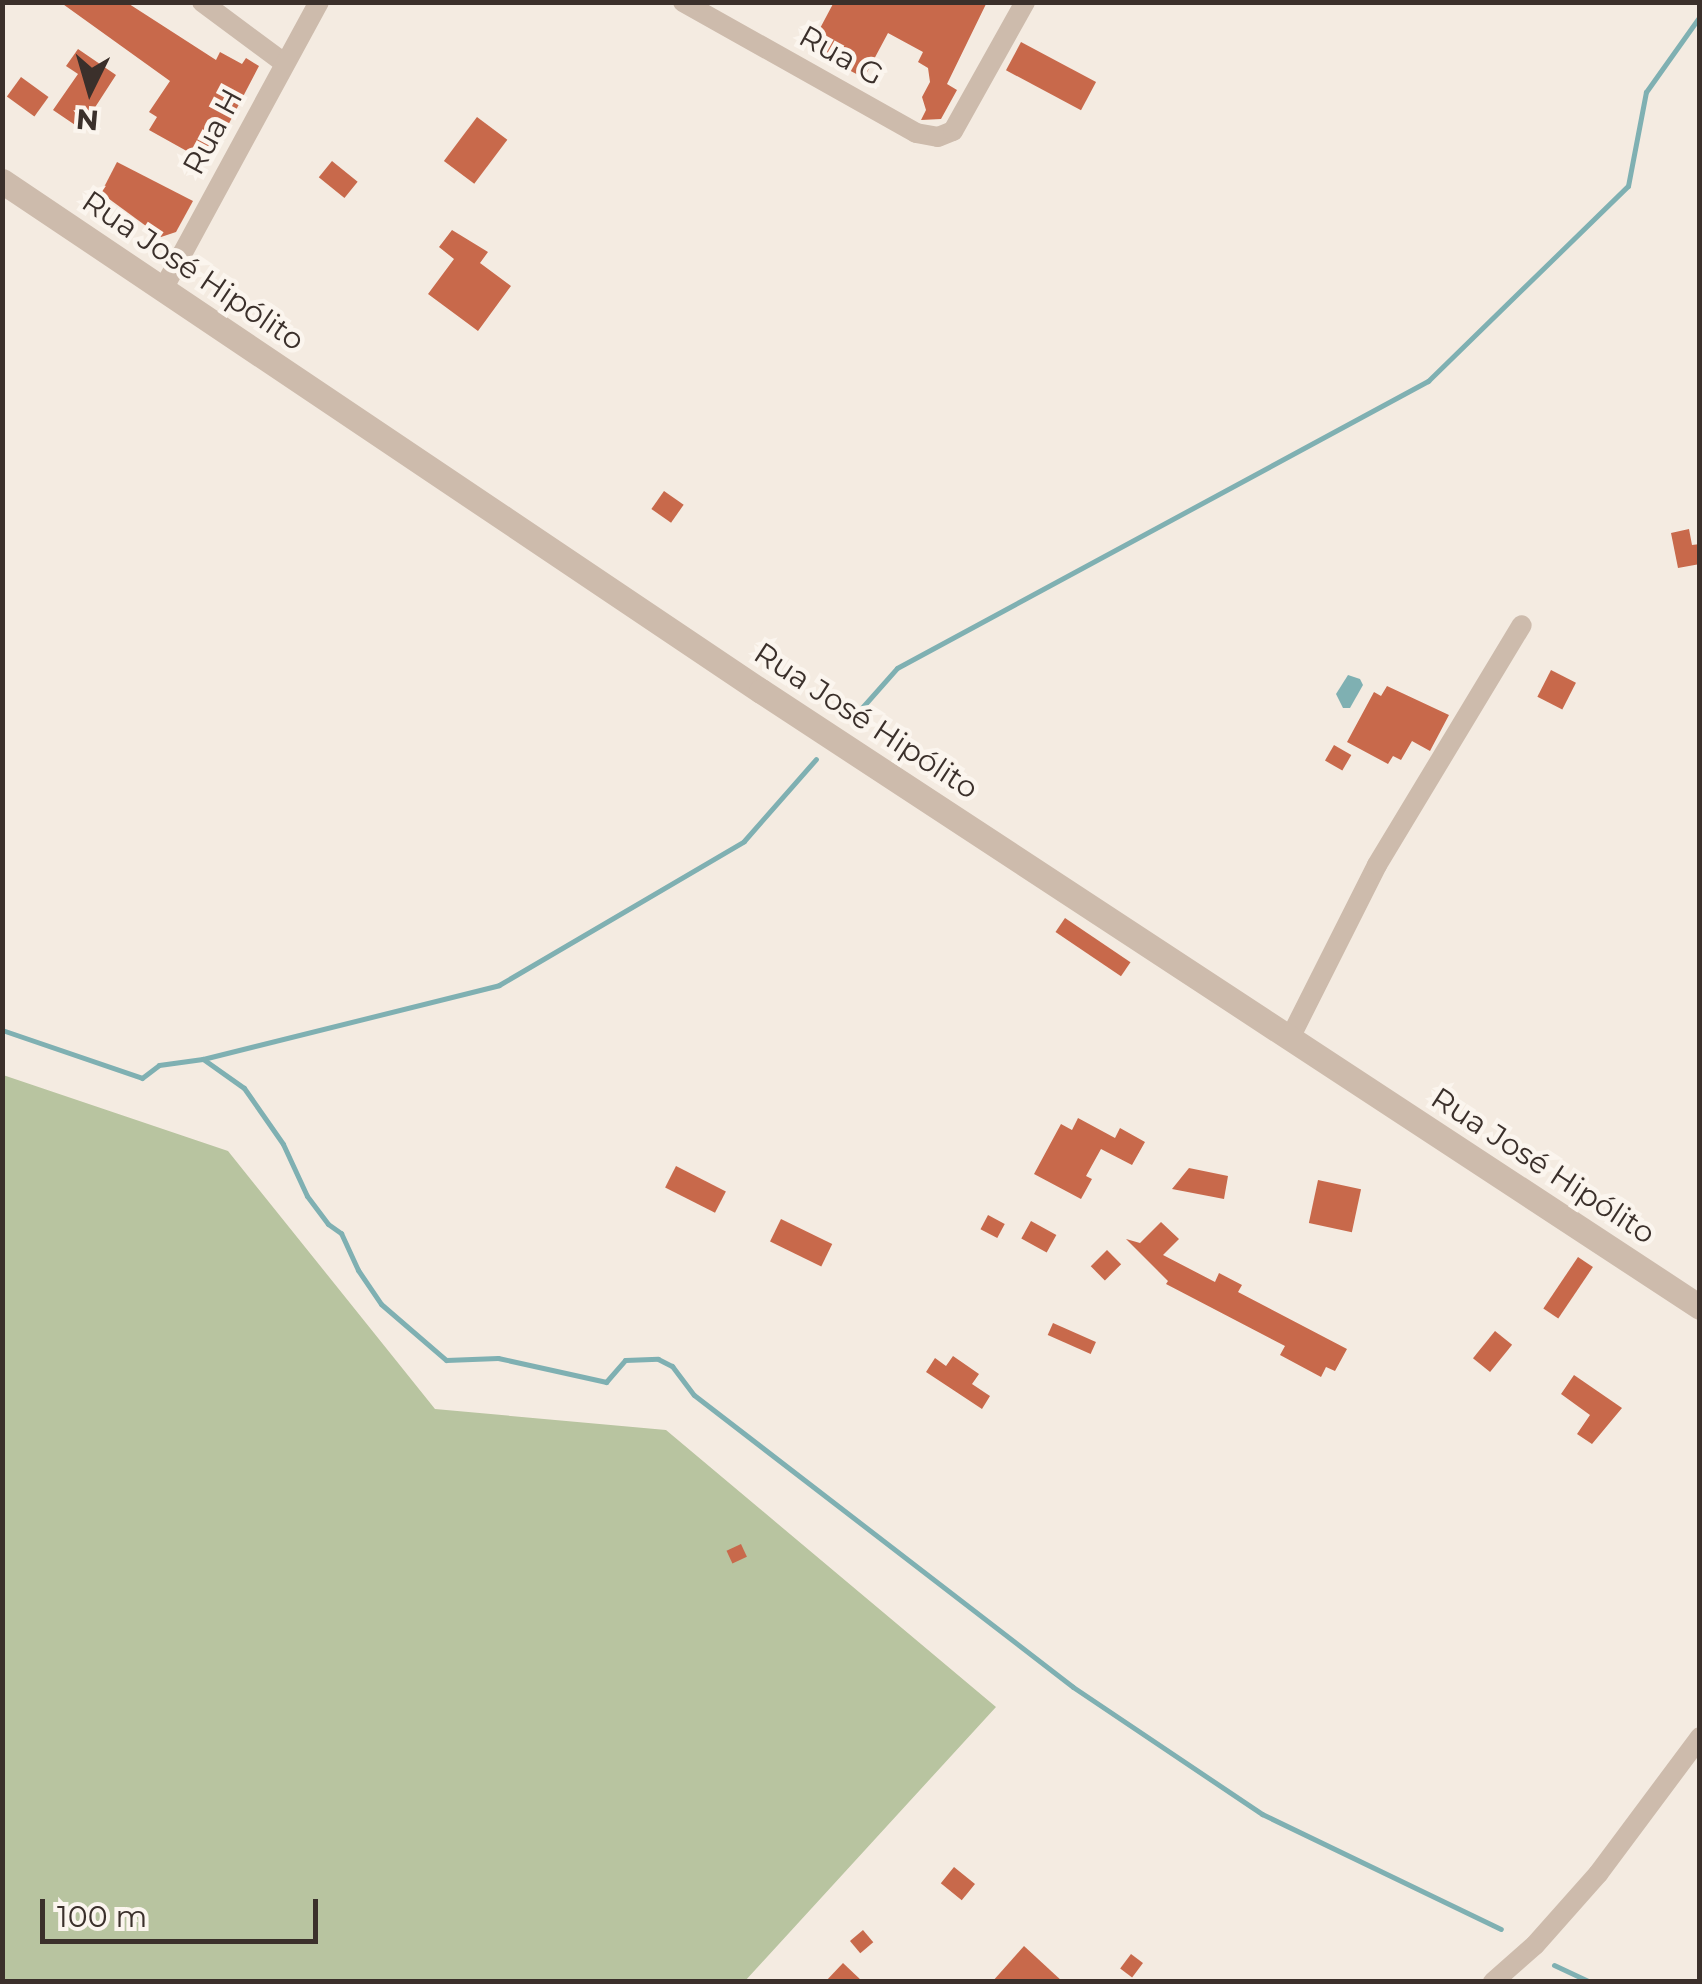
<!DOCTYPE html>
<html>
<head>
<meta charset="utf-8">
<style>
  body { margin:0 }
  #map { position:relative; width:1702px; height:1984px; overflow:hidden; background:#f4ebe1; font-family:Montserrat,sans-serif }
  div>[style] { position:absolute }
  .green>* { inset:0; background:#b8c4a0 }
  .water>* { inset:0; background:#7fb0b2 }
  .stream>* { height:5px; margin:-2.5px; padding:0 2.5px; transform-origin:2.5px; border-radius:2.5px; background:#7fb0b2 }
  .building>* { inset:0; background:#c8694b; transform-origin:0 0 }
  .minor>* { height:20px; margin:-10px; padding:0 10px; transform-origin:10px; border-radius:10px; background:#cdbbac }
  .tertiary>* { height:25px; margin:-12.5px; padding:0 12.5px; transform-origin:12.5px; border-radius:12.5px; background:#cdbbac }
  span { translate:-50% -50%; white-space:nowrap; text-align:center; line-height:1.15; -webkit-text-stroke:9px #fbf5ee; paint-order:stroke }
  .street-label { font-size:30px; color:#3b302b }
  .frame { position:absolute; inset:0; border:5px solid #3b302b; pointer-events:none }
  .north { position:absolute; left:40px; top:40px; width:100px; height:100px; -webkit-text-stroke:8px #fbf5ee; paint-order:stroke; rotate:185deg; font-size:28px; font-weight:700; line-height:40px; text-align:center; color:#3b302b }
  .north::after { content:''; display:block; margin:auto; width:35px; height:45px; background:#3b302b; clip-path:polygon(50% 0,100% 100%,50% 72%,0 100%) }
  .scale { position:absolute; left:40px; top:1899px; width:278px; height:45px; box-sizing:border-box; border:5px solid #3b302b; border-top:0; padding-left:12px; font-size:30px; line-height:35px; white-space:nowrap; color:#3b302b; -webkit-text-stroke:8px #fbf5ee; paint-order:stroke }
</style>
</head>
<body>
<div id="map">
  <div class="green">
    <div style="clip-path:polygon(3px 1075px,228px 1151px,435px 1409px,666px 1430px,996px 1707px,745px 1981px,3px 1982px)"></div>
  </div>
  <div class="water">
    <div style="clip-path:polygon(1348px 675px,1360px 679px,1363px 685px,1350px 708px,1343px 708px,1336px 694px)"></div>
  </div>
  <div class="stream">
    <div style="left:851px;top:720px;width:69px;rotate:-48.5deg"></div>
    <div style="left:897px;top:668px;width:604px;rotate:-28.39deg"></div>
    <div style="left:1428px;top:381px;width:279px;rotate:-44.3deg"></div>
    <div style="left:1628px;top:186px;width:96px;rotate:-79.2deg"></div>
    <div style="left:1646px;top:92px;width:93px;rotate:-54.6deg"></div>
    <div style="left:2px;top:1030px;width:148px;rotate:18.9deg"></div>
    <div style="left:142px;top:1078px;width:21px;rotate:-37deg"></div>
    <div style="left:159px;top:1065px;width:44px;rotate:-7.8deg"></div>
    <div style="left:203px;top:1059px;width:305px;rotate:-14deg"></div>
    <div style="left:499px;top:985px;width:284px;rotate:-30.4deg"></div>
    <div style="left:744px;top:841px;width:109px;rotate:-48.7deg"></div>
    <div style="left:203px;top:1059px;width:50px;rotate:35.3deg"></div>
    <div style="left:244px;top:1088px;width:68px;rotate:55.1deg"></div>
    <div style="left:283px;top:1144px;width:57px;rotate:65.2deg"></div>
    <div style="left:307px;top:1196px;width:35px;rotate:53deg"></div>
    <div style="left:328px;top:1224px;width:16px;rotate:35deg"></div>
    <div style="left:341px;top:1233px;width:41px;rotate:65.3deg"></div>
    <div style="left:358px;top:1270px;width:41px;rotate:55.9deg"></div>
    <div style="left:381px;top:1304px;width:86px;rotate:40.7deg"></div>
    <div style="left:446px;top:1360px;width:52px;rotate:-2.2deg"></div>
    <div style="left:498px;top:1358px;width:111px;rotate:12.5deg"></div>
    <div style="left:606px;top:1382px;width:29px;rotate:-49deg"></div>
    <div style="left:625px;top:1360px;width:33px;rotate:-2deg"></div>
    <div style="left:658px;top:1359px;width:16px;rotate:27deg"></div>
    <div style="left:672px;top:1366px;width:36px;rotate:53deg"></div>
    <div style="left:694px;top:1395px;width:478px;rotate:37.6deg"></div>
    <div style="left:1073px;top:1687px;width:228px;rotate:33.9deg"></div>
    <div style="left:1262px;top:1814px;width:265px;rotate:25.7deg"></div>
    <div style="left:1554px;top:1965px;width:40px;rotate:25deg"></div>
  </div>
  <div class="building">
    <div style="clip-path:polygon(60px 2px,126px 2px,216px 60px,220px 52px,242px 64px,246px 58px,259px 66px,224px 133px,218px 129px,201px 159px,149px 130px,157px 117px,149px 112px,170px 81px)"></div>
    <div style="clip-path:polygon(834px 2px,987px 2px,947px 84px,957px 90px,941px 119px,921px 120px,926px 110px,922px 97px,930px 82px,928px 68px,918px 62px,923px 52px,888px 33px,864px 78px,809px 49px)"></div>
    <div style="left:1021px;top:42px;width:85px;height:32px;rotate:28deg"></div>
    <div style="clip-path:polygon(78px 49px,116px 75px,81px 129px,53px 110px,78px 74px,66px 66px)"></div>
    <div style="left:21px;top:77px;width:34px;height:24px;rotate:36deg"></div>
    <div style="left:477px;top:117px;width:38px;height:55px;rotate:37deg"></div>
    <div style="left:332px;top:161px;width:33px;height:21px;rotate:39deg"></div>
    <div style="clip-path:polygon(117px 162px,193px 201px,176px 232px,161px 237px,101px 193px)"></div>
    <div style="clip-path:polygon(452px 230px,488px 252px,480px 263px,511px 286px,478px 331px,428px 294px,454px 259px,439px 247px)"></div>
    <div style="left:664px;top:491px;width:24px;height:22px;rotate:35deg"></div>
    <div style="clip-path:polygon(1689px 529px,1692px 545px,1700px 544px,1700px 564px,1678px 568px,1671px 533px)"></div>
    <div style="left:1551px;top:670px;width:28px;height:30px;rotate:27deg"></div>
    <div style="clip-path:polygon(1387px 686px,1449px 715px,1430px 751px,1412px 741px,1401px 760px,1393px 756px,1388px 764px,1347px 742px,1374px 692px,1381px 696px)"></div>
    <div style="left:1334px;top:745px;width:20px;height:18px;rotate:30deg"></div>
    <div style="left:1065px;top:918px;width:79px;height:17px;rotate:34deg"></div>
    <div style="clip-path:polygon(1078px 1118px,1115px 1138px,1120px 1128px,1145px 1142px,1132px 1165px,1101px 1149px,1086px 1176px,1092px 1179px,1081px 1199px,1034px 1174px,1061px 1124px,1072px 1130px)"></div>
    <div style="left:676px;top:1166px;width:56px;height:24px;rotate:27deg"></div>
    <div style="clip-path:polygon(1189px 1168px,1228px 1176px,1224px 1199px,1172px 1189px)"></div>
    <div style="left:1318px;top:1180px;width:44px;height:44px;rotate:12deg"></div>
    <div style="left:988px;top:1215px;width:19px;height:16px;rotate:28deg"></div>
    <div style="left:781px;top:1219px;width:57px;height:25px;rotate:26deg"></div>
    <div style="left:1031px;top:1221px;width:29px;height:20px;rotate:29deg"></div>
    <div style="clip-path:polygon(1161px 1222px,1179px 1239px,1163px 1255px,1215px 1282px,1219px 1273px,1242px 1285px,1238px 1292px,1347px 1349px,1335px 1371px,1326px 1367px,1321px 1377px,1280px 1355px,1285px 1346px,1166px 1284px,1168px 1281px,1126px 1239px,1140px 1243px)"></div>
    <div style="left:1107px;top:1250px;width:20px;height:23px;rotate:45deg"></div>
    <div style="left:1578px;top:1257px;width:18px;height:62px;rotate:34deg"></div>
    <div style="left:1053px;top:1323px;width:47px;height:13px;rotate:24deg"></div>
    <div style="left:1495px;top:1331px;width:22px;height:35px;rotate:39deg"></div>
    <div style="clip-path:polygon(953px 1356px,979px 1374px,972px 1384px,990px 1396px,982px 1409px,926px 1372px,935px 1358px,946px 1366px)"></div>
    <div style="clip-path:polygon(1574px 1375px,1622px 1408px,1592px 1444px,1577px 1434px,1590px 1415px,1561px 1394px)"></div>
    <div style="left:741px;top:1544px;width:14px;height:16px;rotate:65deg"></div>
    <div style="left:954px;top:1867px;width:27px;height:21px;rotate:39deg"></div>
    <div style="left:863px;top:1930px;width:16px;height:17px;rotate:50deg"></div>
    <div style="clip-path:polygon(1024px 1946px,1063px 1982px,992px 1982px)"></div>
    <div style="left:1131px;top:1954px;width:15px;height:18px;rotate:37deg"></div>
    <div style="clip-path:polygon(843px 1963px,863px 1982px,825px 1982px)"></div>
  </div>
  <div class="minor">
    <div style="left:202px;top:2px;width:102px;rotate:36.6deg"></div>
    <div style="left:683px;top:2px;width:267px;rotate:29.3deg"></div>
    <div style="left:916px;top:133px;width:22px;rotate:10deg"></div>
    <div style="left:938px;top:137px;width:16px;rotate:-22deg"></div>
    <div style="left:953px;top:131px;width:148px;rotate:-60.8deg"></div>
    <div style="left:162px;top:291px;width:329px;rotate:-61.5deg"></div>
    <div style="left:1290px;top:1038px;width:194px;rotate:-63.3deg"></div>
    <div style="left:1377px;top:865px;width:280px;rotate:-58.9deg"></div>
    <div style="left:1493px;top:1982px;width:56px;rotate:-41.4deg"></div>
    <div style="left:1535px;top:1945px;width:95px;rotate:-48.4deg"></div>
    <div style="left:1598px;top:1874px;width:171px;rotate:-53.3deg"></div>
  </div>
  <div class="tertiary">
    <div style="left:2px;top:181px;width:914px;rotate:33.9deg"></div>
    <div style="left:761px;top:691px;width:1123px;rotate:33.27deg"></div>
  </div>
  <div class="street-label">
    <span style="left:841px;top:56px;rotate:29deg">Rua G</span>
    <span style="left:213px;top:132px;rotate:-62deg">Rua H</span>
    <span style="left:193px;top:271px;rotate:34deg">Rua José Hipólito</span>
    <span style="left:866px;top:721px;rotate:33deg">Rua José Hipólito</span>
    <span style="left:1543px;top:1166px;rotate:33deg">Rua José Hipólito</span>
  </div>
  <div class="frame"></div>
  <div class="north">N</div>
  <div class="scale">100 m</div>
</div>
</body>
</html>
